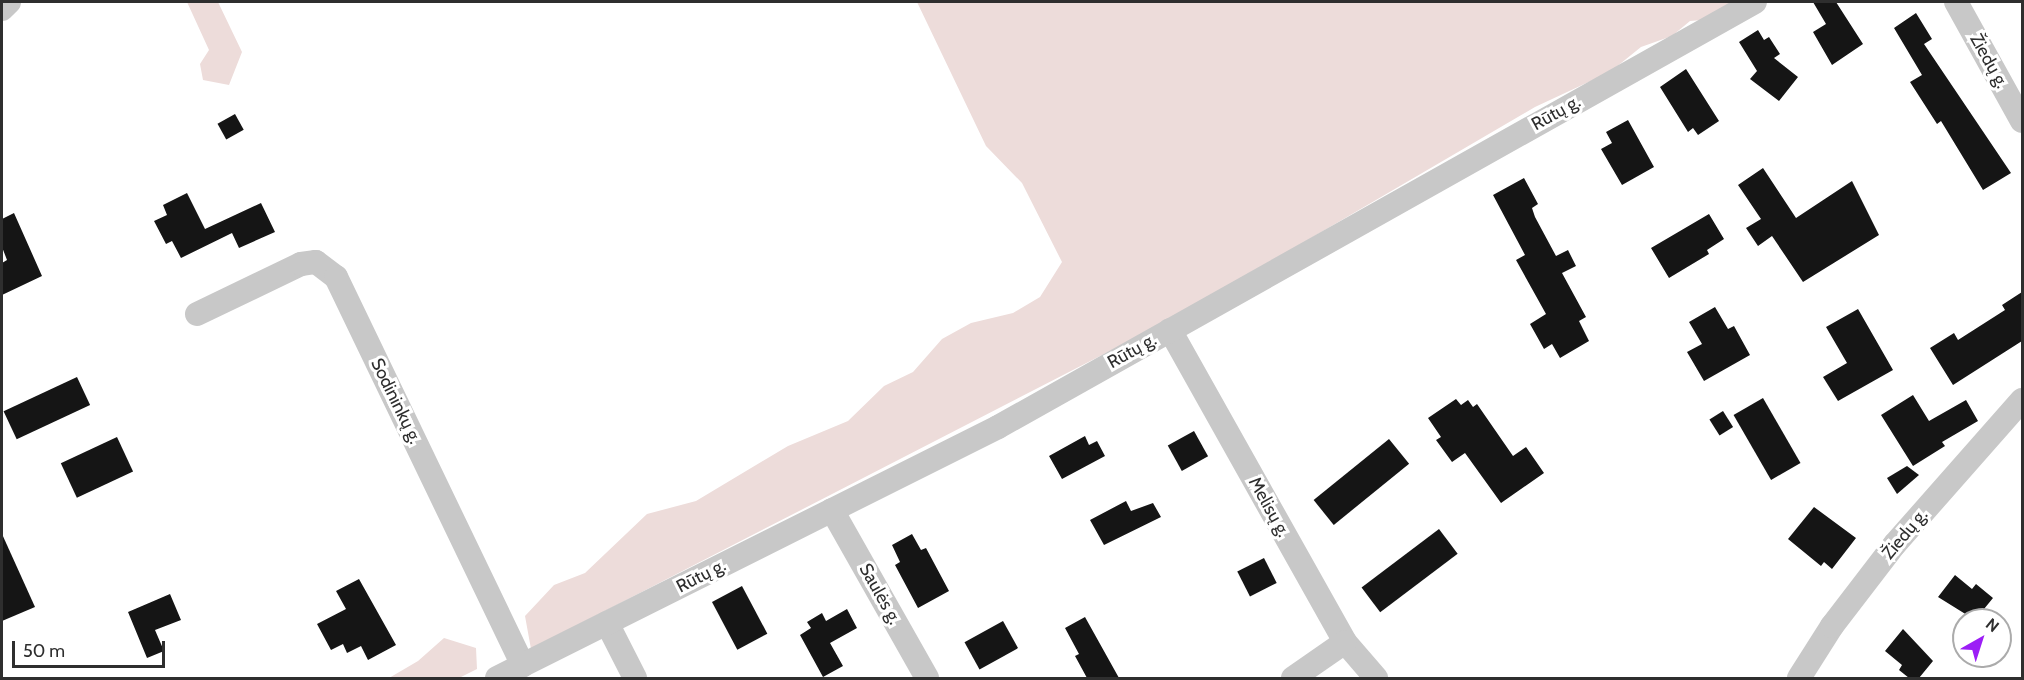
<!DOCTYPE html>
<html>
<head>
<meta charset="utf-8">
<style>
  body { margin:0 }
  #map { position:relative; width:2024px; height:680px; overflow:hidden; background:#fff; font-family:Cabin,sans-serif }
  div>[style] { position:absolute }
  .green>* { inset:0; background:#eddcda }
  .building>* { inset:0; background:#151515; transform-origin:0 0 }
  .street>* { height:24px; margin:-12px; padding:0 12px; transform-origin:12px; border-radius:12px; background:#c8c8c8 }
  span { translate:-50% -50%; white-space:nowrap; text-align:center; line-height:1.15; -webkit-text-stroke:6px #fff; paint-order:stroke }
  .street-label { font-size:18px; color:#2e2e2e }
  .frame { position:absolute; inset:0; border:3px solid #2e2e2e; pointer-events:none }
  .north { position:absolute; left:1952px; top:608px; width:60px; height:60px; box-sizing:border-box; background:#fff; border:2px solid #ababab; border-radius:50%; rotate:39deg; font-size:16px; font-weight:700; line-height:24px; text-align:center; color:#2e2e2e }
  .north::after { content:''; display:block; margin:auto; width:21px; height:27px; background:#9c1ef6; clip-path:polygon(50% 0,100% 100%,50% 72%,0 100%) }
  .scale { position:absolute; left:12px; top:641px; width:153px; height:27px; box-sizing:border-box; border:3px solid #2e2e2e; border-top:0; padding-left:8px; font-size:18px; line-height:21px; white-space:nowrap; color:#2e2e2e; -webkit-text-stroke:4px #fff; paint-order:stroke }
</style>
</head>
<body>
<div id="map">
  <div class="green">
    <div style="clip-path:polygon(187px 2px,218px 2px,242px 52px,229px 85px,203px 80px,200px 64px,209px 50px)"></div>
    <div style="clip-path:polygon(917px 2px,1738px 2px,1702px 20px,1690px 21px,1672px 36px,1641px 47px,1610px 72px,1535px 107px,1176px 317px,531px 649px,525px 616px,554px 585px,585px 573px,647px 514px,696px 501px,788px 446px,848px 421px,884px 386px,913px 372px,942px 339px,971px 323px,1013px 313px,1040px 297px,1062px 262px,1022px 183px,986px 146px)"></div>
    <div style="clip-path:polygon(444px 638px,476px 648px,477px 669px,459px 678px,389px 678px,418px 661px)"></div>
  </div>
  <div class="building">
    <div style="clip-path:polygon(1813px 2px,1836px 2px,1863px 44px,1832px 65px,1813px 32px,1826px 24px)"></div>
    <div style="clip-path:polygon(1916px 13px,1932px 39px,1924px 44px,2011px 173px,1983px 190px,1941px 121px,1937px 124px,1910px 82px,1922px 75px,1894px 28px)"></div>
    <div style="clip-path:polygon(1758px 30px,1764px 40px,1769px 37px,1780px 54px,1774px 58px,1798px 77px,1779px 101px,1750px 79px,1757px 71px,1739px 42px)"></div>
    <div style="clip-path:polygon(1686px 69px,1719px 121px,1698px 135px,1693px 128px,1688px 132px,1660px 87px)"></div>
    <div style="left:235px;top:114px;width:18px;height:20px;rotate:61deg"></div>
    <div style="clip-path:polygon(1628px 120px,1654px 167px,1622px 185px,1601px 149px,1612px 143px,1606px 132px)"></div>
    <div style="clip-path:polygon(1763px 168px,1796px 218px,1852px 181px,1879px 235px,1803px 282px,1772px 236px,1758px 246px,1746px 228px,1761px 219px,1738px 185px)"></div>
    <div style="clip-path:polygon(1524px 178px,1538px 204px,1532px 208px,1535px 217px,1556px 256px,1568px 250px,1576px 266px,1562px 273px,1586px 317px,1579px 321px,1589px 341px,1560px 358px,1552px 344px,1544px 349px,1530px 324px,1546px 314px,1516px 260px,1525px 255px,1493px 195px)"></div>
    <div style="clip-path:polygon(187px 193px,205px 229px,261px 203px,275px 232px,239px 248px,232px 233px,181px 258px,172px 241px,166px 244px,154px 221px,167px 215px,163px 205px)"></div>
    <div style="clip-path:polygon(14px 213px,42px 276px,2px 295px,2px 263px,7px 260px,2px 247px,2px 219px)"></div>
    <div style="clip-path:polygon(1709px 214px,1724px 239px,1707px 250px,1709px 254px,1669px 278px,1651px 248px)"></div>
    <div style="clip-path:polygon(2022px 292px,2022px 341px,1953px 385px,1930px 348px,1954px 333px,1958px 340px,2005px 310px,2002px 305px)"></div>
    <div style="clip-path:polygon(1715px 307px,1728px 329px,1734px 326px,1750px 355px,1704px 381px,1687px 352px,1702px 344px,1689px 322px)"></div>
    <div style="clip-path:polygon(1858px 309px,1893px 370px,1838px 401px,1823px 377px,1847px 363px,1826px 327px)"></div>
    <div style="left:77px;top:377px;width:31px;height:81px;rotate:65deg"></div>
    <div style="clip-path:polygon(1913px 395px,1929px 421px,1966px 400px,1978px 421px,1942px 442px,1945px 446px,1913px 466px,1881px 415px)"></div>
    <div style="left:1763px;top:398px;width:75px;height:34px;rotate:60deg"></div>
    <div style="clip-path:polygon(1456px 399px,1461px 405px,1468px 400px,1473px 407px,1477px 404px,1513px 456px,1526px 447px,1544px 473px,1501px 503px,1465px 453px,1452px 462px,1436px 440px,1441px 437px,1428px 418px)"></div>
    <div style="left:1723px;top:411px;width:19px;height:16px;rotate:58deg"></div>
    <div style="left:1194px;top:431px;width:29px;height:30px;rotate:61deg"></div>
    <div style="clip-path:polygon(1085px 436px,1089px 445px,1097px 441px,1105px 456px,1062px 479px,1049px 456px)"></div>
    <div style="left:117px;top:437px;width:38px;height:62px;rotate:65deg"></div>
    <div style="left:1389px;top:439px;width:32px;height:97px;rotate:51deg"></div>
    <div style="clip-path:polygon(1907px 466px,1919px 475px,1897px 494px,1887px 478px)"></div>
    <div style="clip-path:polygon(1126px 501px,1131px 511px,1153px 503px,1161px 517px,1104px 545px,1090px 520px)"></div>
    <div style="clip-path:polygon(1814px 507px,1856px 538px,1832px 569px,1824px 562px,1821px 566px,1788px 539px)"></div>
    <div style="left:1439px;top:529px;width:31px;height:97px;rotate:53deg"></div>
    <div style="clip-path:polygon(2px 534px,35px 607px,2px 621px)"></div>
    <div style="clip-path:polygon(912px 534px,921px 550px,926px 548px,949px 591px,918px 608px,895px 565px,900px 562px,892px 545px)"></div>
    <div style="left:1264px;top:558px;width:28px;height:30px;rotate:63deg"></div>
    <div style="clip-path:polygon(1955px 575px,1972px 589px,1976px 584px,1993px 598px,1975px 620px,1938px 597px)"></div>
    <div style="clip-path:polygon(359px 579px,396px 645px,368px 660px,361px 646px,347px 653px,343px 644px,331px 650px,317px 624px,346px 609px,336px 591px)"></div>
    <div style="left:742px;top:586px;width:54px;height:34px;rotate:62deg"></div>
    <div style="clip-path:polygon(170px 594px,181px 620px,155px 630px,164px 651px,147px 658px,128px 612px)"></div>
    <div style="clip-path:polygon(847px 609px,857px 628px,830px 643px,843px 666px,823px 677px,800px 635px,811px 628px,807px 622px,822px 613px,826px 621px)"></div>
    <div style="clip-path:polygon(1085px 617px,1119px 678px,1087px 678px,1075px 656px,1079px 654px,1065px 628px)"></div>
    <div style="left:1003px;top:621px;width:31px;height:44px;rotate:61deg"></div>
    <div style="clip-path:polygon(1903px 629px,1933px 661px,1919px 678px,1909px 678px,1899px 670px,1902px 665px,1885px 651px)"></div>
  </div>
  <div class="street">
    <div style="left:1956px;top:2px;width:136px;rotate:61deg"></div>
    <div style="left:2px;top:9px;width:10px;rotate:-45deg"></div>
    <div style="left:197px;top:314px;width:115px;rotate:-25.7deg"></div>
    <div style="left:301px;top:264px;width:15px;rotate:-8deg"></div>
    <div style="left:316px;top:262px;width:25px;rotate:37deg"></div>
    <div style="left:336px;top:277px;width:431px;rotate:64.3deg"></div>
    <div style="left:1170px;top:330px;width:358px;rotate:60.7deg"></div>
    <div style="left:1345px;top:642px;width:48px;rotate:49.3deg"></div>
    <div style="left:832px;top:510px;width:193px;rotate:60.5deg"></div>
    <div style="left:607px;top:623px;width:62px;rotate:63deg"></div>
    <div style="left:497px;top:678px;width:560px;rotate:-26.61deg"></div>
    <div style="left:998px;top:427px;width:868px;rotate:-29.31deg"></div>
    <div style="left:1293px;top:678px;width:63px;rotate:-34.7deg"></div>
    <div style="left:1799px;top:678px;width:62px;rotate:-57.6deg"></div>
    <div style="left:1832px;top:626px;width:103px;rotate:-52.5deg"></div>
    <div style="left:1895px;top:544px;width:192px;rotate:-48.6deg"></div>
  </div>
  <div class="street-label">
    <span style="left:1989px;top:61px;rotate:61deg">Žiedų g.</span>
    <span style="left:1556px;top:113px;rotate:-29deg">Rūtų g.</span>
    <span style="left:1132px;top:351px;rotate:-29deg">Rūtų g.</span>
    <span style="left:396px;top:401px;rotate:64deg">Sodininkų g.</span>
    <span style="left:1269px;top:507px;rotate:61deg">Melisų g.</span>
    <span style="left:1905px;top:534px;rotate:-50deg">Žiedų g.</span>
    <span style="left:701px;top:576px;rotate:-27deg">Rūtų g.</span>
    <span style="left:880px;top:594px;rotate:61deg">Saulės g.</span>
  </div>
  <div class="frame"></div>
  <div class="north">N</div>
  <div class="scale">50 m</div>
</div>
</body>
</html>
